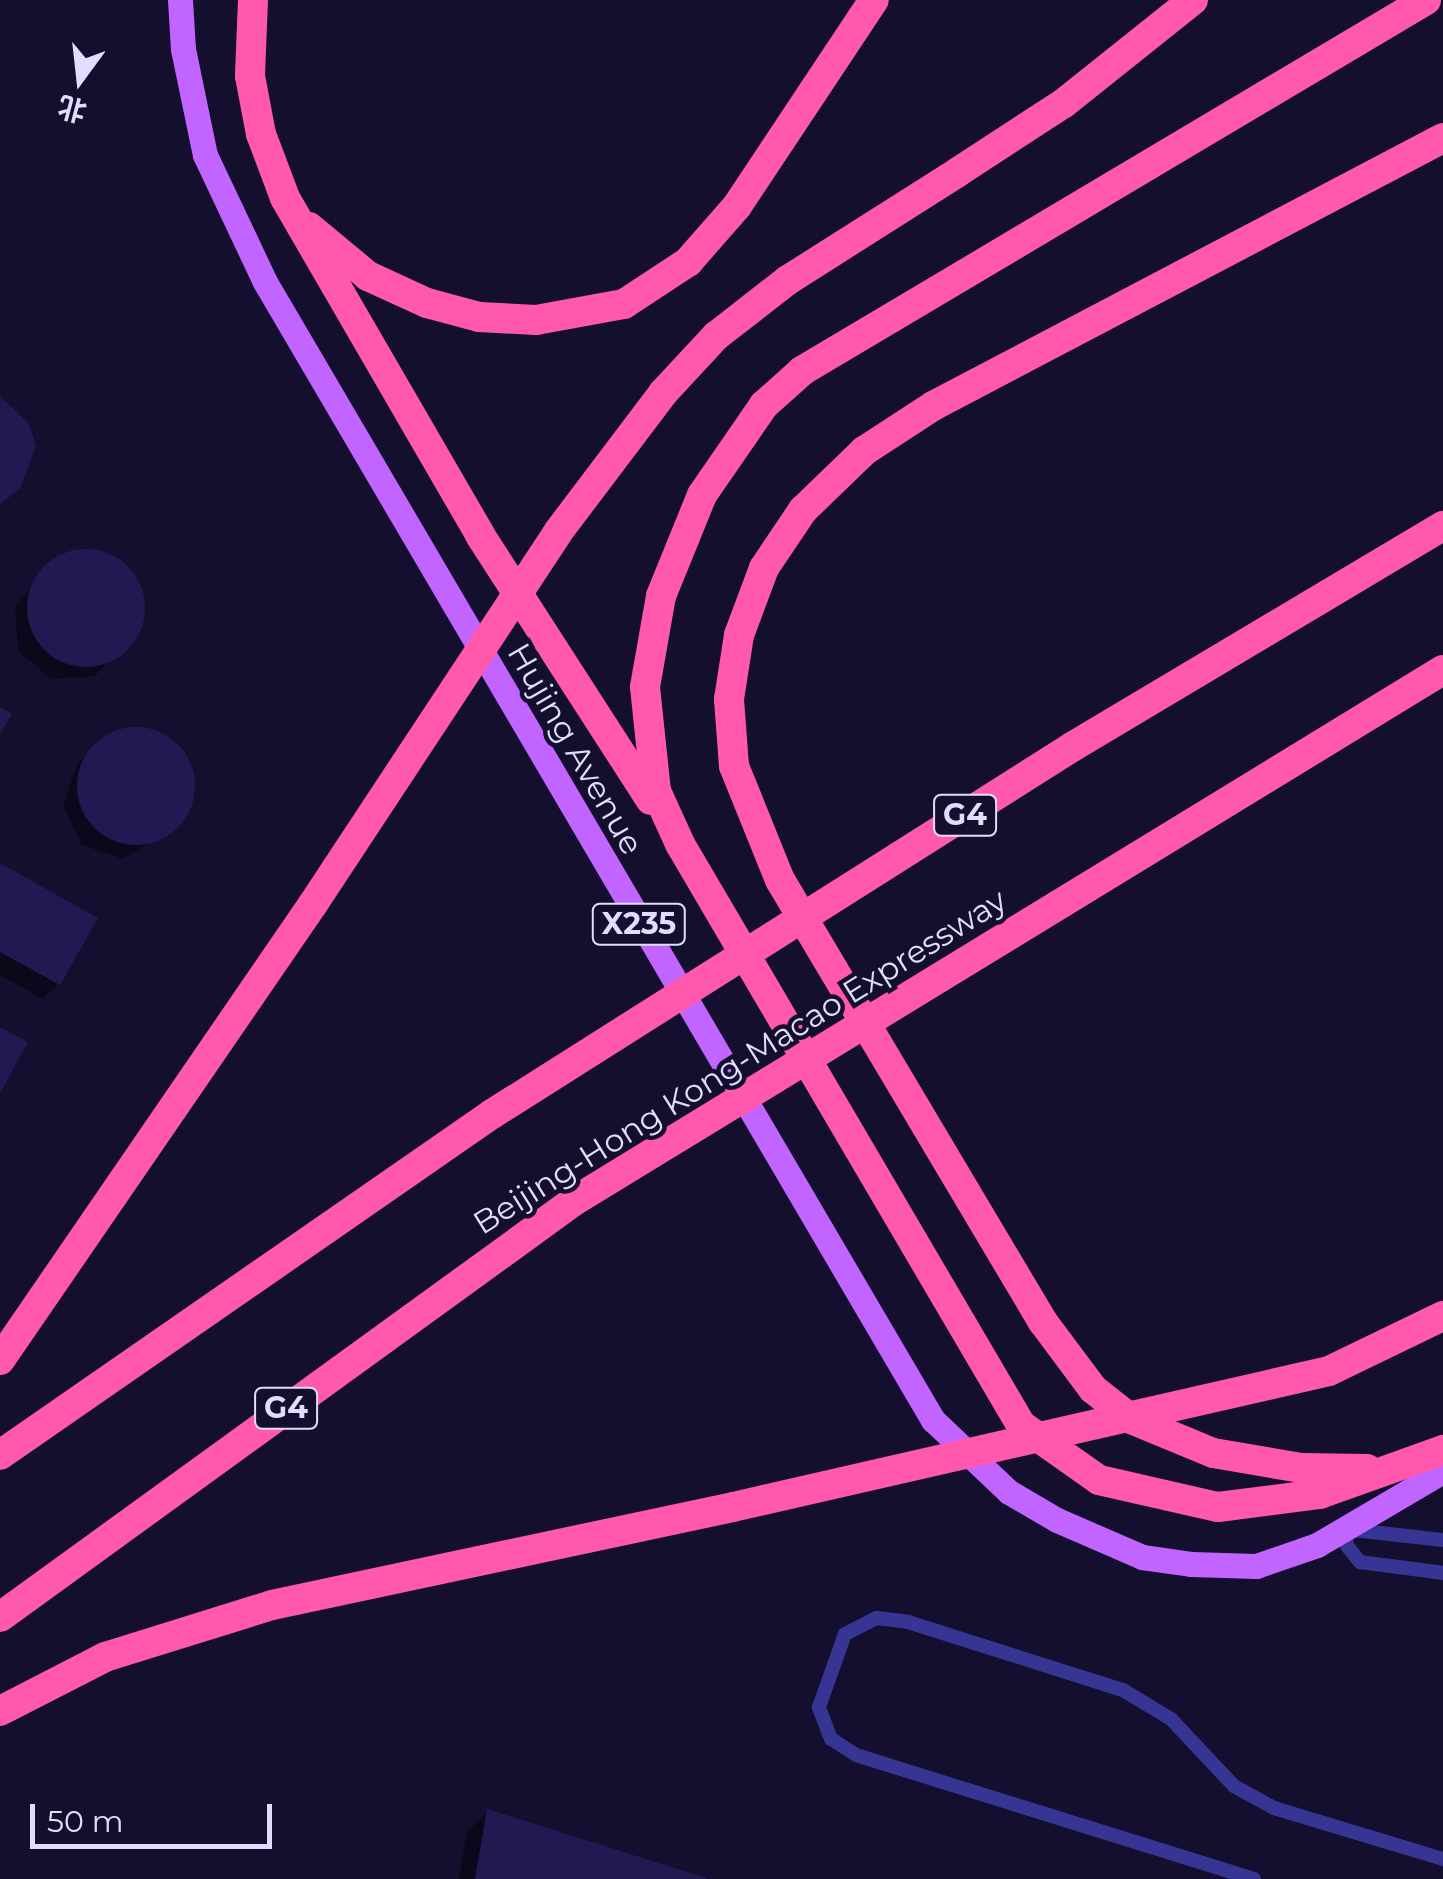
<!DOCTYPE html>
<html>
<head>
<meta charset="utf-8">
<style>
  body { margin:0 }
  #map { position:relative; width:1443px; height:1879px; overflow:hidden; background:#140f2f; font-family:Montserrat,"Noto Sans SC",sans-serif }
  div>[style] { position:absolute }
  .shadow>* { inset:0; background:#0007 }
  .building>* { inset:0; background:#231952 }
  .round { border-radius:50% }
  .service>* { height:14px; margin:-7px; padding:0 7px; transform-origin:7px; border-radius:7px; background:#373593 }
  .primary>* { height:25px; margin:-12.5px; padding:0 12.5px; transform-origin:12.5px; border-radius:12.5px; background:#c264ff }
  .motorway>* { height:30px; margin:-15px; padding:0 15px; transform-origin:15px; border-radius:15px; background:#ff58ac }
  .motorway-bridge>* { height:30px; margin:-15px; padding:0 15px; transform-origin:15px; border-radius:15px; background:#ff58ac }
  span { translate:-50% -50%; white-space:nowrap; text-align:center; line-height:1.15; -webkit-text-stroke:9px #140f2f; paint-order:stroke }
  .shield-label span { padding:2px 8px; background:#140f2f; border:2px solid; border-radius:8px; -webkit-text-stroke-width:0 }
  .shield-label { font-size:30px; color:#e0ddff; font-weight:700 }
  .street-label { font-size:32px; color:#e0ddff }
  .north { position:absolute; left:30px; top:30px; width:100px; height:100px; -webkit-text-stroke:8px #140f2f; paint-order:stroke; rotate:195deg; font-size:28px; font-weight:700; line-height:40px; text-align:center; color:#e0ddff }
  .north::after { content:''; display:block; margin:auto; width:35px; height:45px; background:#e0ddff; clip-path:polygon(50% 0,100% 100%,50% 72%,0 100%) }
  .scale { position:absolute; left:30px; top:1804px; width:242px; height:45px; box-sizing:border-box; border:5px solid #e0ddff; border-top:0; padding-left:12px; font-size:30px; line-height:35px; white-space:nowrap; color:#e0ddff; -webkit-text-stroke:8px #140f2f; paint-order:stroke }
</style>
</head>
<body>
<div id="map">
  <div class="shadow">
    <div style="clip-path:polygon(104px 554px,137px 583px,140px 626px,95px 676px,51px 679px,18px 650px,15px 606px,60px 557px)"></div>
    <div style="clip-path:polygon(132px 730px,174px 743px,193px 782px,179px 824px,123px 859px,82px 845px,63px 806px,77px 764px,93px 749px)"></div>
    <div style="clip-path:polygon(0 866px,58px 984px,43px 999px,0 975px)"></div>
    <div style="clip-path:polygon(487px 1812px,701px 1879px,459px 1879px,467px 1832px)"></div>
  </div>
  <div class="building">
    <div style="clip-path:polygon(0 396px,29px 424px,36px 446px,20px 489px,0 504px)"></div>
    <div class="round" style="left:27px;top:549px;width:118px;height:118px"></div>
    <div style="clip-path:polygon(0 707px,12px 714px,0 734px)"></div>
    <div class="round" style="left:77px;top:727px;width:118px;height:118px"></div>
    <div style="clip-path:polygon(0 863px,98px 918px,60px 985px,0 952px)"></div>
    <div style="clip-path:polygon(0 1027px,28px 1042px,0 1093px)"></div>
    <div style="clip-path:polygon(487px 1809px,706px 1878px,706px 1879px,475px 1879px)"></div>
  </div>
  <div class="service">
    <div style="left:1443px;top:1540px;width:99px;rotate:-173.6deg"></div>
    <div style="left:1345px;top:1529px;width:17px;rotate:83deg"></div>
    <div style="left:1347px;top:1546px;width:21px;rotate:51deg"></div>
    <div style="left:1360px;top:1562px;width:84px;rotate:7.5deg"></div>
    <div style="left:1254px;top:1879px;width:417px;rotate:-162.7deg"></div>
    <div style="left:856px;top:1755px;width:30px;rotate:-147deg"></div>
    <div style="left:831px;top:1739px;width:34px;rotate:-111deg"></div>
    <div style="left:819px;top:1707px;width:77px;rotate:-70.4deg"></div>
    <div style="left:845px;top:1634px;width:36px;rotate:-27deg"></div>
    <div style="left:877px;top:1618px;width:31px;rotate:7deg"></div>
    <div style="left:908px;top:1622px;width:225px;rotate:17.6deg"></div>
    <div style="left:1123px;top:1690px;width:56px;rotate:31.1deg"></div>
    <div style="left:1171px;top:1719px;width:92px;rotate:46.8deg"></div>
    <div style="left:1234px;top:1786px;width:46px;rotate:28.8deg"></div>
    <div style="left:1274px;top:1808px;width:177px;rotate:16.8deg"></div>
  </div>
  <div class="primary">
    <div style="left:180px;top:0;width:49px;rotate:86.5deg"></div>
    <div style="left:183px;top:49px;width:108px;rotate:78.3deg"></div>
    <div style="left:205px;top:155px;width:140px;rotate:64.7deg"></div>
    <div style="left:265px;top:282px;width:1320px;rotate:59.59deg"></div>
    <div style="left:933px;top:1420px;width:105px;rotate:43.5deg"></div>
    <div style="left:1009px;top:1492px;width:56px;rotate:30.3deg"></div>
    <div style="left:1057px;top:1520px;width:93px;rotate:23.5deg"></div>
    <div style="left:1142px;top:1557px;width:49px;rotate:8.1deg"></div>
    <div style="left:1191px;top:1564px;width:65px;rotate:1.8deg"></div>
    <div style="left:1256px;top:1566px;width:65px;rotate:-19deg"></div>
    <div style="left:1317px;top:1545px;width:146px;rotate:-30.4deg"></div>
  </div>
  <div class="motorway">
    <div style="left:253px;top:0;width:76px;rotate:92.3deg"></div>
    <div style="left:250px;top:76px;width:59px;rotate:79.3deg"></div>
    <div style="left:261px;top:134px;width:68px;rotate:69.4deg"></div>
    <div style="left:285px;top:198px;width:389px;rotate:59.9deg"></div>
    <div style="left:480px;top:535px;width:315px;rotate:57.2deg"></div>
    <div style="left:1426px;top:0;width:726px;rotate:149.27deg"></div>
    <div style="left:802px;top:371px;width:51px;rotate:138.2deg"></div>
    <div style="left:764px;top:405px;width:109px;rotate:124.6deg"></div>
    <div style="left:702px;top:495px;width:109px;rotate:112.1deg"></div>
    <div style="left:661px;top:596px;width:92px;rotate:100deg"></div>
    <div style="left:645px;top:687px;width:105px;rotate:84deg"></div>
    <div style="left:656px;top:791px;width:58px;rotate:65.6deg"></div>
    <div style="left:680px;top:844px;width:674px;rotate:59.59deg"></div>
    <div style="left:1021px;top:1425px;width:95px;rotate:35.2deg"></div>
    <div style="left:1099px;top:1480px;width:122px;rotate:12.8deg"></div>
    <div style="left:1218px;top:1507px;width:103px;rotate:-7.3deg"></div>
    <div style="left:1320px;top:1494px;width:131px;rotate:-19.7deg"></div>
    <div style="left:958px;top:172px;width:126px;rotate:-33.1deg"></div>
    <div style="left:1064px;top:103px;width:165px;rotate:-38.6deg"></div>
    <div style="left:309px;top:227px;width:77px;rotate:39.7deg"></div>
    <div style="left:368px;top:276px;width:65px;rotate:24.6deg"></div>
    <div style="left:427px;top:303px;width:54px;rotate:15.1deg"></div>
    <div style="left:479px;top:317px;width:57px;rotate:3deg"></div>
    <div style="left:536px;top:320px;width:89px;rotate:-10.3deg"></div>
    <div style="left:624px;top:304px;width:77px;rotate:-33.3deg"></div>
    <div style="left:688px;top:262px;width:74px;rotate:-48.8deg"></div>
    <div style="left:737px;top:206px;width:247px;rotate:-56.4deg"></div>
    <div style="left:0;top:1360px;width:553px;rotate:-55.53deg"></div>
    <div style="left:0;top:1455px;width:599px;rotate:-34.73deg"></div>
    <div style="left:1367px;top:1469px;width:66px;rotate:-179.1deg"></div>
    <div style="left:1301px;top:1468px;width:89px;rotate:-170.3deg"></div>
    <div style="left:1213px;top:1453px;width:89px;rotate:-157.5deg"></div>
    <div style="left:1131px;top:1419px;width:48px;rotate:-141.7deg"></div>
    <div style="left:1093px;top:1389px;width:84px;rotate:-126.7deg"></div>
    <div style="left:1043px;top:1322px;width:514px;rotate:-120.75deg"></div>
    <div style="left:780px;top:880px;width:123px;rotate:-112deg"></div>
    <div style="left:734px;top:766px;width:67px;rotate:-94.3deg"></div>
    <div style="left:729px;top:699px;width:65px;rotate:-81.1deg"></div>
    <div style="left:739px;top:635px;width:72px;rotate:-69.5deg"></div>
    <div style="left:764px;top:568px;width:70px;rotate:-56.1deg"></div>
    <div style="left:803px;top:510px;width:85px;rotate:-44deg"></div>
    <div style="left:864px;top:451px;width:82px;rotate:-33.1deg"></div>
    <div style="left:933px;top:406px;width:576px;rotate:-27.72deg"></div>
    <div style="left:0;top:1617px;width:709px;rotate:-35.93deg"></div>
    <div style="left:0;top:1711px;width:118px;rotate:-27.2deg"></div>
    <div style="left:105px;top:1657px;width:175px;rotate:-17.3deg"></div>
    <div style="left:272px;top:1605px;width:471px;rotate:-12deg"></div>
  </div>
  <div class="motorway-bridge">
    <div style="left:313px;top:904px;width:445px;rotate:-56.6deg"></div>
    <div style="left:558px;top:532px;width:174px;rotate:-52.9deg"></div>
    <div style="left:663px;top:393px;width:78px;rotate:-47.1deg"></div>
    <div style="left:716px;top:336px;width:91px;rotate:-37.9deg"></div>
    <div style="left:788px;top:280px;width:201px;rotate:-32.4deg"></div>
    <div style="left:492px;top:1114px;width:686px;rotate:-32.32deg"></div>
    <div style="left:1072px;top:747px;width:432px;rotate:-30.8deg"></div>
    <div style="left:574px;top:1201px;width:1018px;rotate:-31.43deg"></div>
    <div style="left:733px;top:1507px;width:611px;rotate:-12.85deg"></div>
    <div style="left:1329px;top:1371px;width:127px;rotate:-25.8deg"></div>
  </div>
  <div class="shield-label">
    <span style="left:965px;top:815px">G4</span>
    <span style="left:639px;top:924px">X235</span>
    <span style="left:286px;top:1408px">G4</span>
  </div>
  <div class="street-label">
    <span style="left:575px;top:749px;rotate:60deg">Hujing Avenue</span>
    <span style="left:740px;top:1062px;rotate:-32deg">Beijing-Hong Kong-Macao Expressway</span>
  </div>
  <div class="north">北</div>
  <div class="scale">50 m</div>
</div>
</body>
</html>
